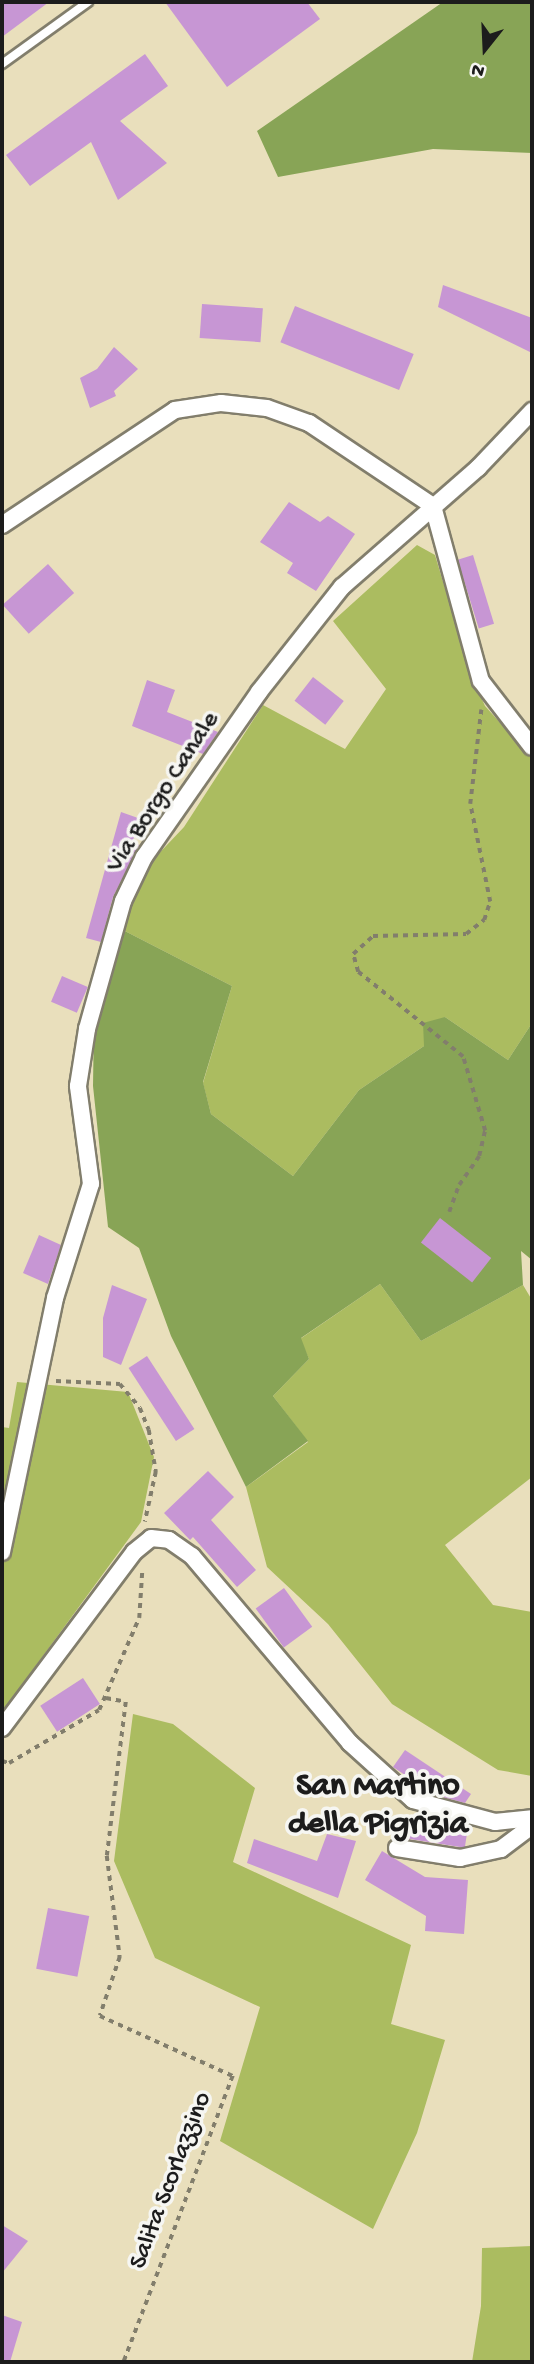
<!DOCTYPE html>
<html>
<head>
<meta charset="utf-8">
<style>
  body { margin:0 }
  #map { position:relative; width:534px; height:2364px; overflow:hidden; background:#e9dfbc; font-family:"Gochi Hand",sans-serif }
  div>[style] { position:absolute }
  .green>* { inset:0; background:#abbc60 }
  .forest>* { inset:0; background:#88a456 }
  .building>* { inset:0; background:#c796d4; transform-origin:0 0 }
  .path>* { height:3.5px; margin-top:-1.75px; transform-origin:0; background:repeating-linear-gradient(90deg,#827e6c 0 5px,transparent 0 10px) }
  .roads { filter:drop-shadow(2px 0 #827e6c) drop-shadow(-2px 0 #827e6c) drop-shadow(0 2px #827e6c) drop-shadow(0 -2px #827e6c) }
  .service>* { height:8px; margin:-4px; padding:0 4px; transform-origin:4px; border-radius:4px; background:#fff }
  .minor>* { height:16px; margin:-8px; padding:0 8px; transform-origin:8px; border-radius:8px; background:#fff }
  span { translate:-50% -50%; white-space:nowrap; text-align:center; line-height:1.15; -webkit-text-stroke:7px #f6f6f2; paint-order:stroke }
  .street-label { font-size:26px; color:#1c1c1c }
  .district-label { font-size:33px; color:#1c1c1c; font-weight:700 }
  .frame { position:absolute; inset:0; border:4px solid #1c1c1c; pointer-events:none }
  .north { position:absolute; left:450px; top:14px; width:70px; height:70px; -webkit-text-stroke:5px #f6f6f2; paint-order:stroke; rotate:198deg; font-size:19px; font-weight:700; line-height:28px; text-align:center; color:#1c1c1c }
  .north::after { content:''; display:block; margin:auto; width:24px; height:32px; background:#1c1c1c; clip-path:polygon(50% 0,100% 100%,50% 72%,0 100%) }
</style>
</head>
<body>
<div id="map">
  <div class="green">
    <div style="clip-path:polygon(417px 545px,435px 555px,471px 675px,485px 706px,532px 758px,532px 1023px,508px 1060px,445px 1017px,424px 1046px,359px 1090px,293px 1176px,211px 1114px,203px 1083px,232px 986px,119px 928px,148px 865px,184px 827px,263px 705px,345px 749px,386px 689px,333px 621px)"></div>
    <div style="clip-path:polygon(380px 1284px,421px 1341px,523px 1285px,532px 1300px,532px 1477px,445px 1545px,493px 1605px,532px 1612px,532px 1776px,498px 1770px,392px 1704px,328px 1624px,267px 1567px,246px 1487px,308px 1442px,273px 1396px,309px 1359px,300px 1339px)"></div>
    <div style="clip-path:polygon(17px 1382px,128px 1392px,154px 1457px,141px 1522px,2px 1712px,2px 1427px,9px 1428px)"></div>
    <div style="clip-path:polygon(133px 1714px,173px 1724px,255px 1788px,233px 1862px,411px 1945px,391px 2024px,445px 2040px,417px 2133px,373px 2229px,220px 2141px,260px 2007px,155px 1958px,114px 1861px)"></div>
    <div style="clip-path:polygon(532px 2246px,532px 2362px,472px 2362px,481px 2306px,482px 2248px)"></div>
  </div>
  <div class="forest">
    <div style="clip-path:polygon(443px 2px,532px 2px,532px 153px,433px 149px,278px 177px,257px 131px)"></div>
    <div style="clip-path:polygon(119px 928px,232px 986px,203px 1082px,211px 1114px,293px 1176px,359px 1090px,424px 1046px,423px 1023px,445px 1017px,508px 1060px,532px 1023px,532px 1260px,521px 1251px,523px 1285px,421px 1341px,380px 1284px,301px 1338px,309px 1359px,273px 1396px,308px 1441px,246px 1487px,171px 1336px,139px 1248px,108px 1227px,93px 1086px,94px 1020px)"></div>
  </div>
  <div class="building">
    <div style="clip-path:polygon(2px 2px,49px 2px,2px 37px)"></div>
    <div style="clip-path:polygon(165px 2px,307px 2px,320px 19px,227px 87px)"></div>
    <div style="clip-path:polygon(145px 54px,168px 86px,120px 121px,167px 163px,118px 200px,91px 142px,30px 186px,6px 155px)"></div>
    <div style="clip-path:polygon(443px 285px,532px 318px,532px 353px,438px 307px)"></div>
    <div style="left:202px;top:304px;width:61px;height:34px;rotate:4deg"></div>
    <div style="left:295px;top:306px;width:128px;height:39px;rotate:22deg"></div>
    <div style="clip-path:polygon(114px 347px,138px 369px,114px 391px,116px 396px,90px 408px,80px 378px,97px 369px)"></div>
    <div style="clip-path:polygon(289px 502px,320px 522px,328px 516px,355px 534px,316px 591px,287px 573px,293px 563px,260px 542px)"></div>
    <div style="left:473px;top:555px;width:72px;height:16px;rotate:73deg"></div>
    <div style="left:48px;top:564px;width:39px;height:61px;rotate:48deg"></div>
    <div style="left:313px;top:677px;width:39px;height:30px;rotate:38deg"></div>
    <div style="clip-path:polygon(147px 680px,175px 690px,167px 712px,218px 732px,203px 754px,132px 726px)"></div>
    <div style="clip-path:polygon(121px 812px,138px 818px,133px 842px,139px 845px,113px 897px,101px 942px,86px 938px)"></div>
    <div style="left:62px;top:976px;width:28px;height:28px;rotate:23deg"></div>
    <div style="left:440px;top:1218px;width:65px;height:31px;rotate:38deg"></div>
    <div style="clip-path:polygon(39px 1235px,61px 1245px,48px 1284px,23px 1273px)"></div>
    <div style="clip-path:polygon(112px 1285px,147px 1299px,121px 1365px,103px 1357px,103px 1318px)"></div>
    <div style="left:147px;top:1356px;width:87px;height:22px;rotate:57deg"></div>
    <div style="clip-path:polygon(208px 1471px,234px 1497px,211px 1520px,256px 1570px,237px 1587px,193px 1537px,190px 1540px,164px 1513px)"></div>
    <div style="left:284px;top:1588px;width:48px;height:35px;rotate:54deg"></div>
    <div style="left:83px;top:1678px;width:31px;height:51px;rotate:57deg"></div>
    <div style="clip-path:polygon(405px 1750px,471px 1794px,465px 1803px,435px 1795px,393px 1767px)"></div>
    <div style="left:405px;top:1816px;width:64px;height:22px;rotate:9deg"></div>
    <div style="clip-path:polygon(327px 1834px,356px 1841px,338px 1898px,247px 1863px,254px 1839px,317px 1861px)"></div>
    <div style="clip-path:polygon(382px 1851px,425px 1877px,468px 1880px,464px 1934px,425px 1931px,426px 1916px,365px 1880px)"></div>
    <div style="left:48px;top:1908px;width:42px;height:62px;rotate:11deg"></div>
    <div style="clip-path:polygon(2px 2225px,28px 2241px,2px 2273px)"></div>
    <div style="clip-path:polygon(2px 2315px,22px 2322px,10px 2362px,2px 2362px)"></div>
  </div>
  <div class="path">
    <div style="left:449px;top:1212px;width:29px;rotate:-70deg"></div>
    <div style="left:459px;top:1185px;width:35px;rotate:-55deg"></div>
    <div style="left:479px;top:1156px;width:26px;rotate:-77deg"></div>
    <div style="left:485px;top:1131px;width:77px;rotate:-106.6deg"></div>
    <div style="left:463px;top:1057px;width:135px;rotate:-141deg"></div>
    <div style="left:358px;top:972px;width:19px;rotate:-106deg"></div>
    <div style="left:353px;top:954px;width:27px;rotate:-42deg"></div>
    <div style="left:373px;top:936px;width:93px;rotate:-1.2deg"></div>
    <div style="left:466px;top:934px;width:23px;rotate:-38deg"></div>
    <div style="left:484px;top:920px;width:19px;rotate:-72deg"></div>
    <div style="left:490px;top:902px;width:100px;rotate:-101.5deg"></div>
    <div style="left:470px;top:804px;width:95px;rotate:-83.3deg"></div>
    <div style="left:56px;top:1381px;width:64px;rotate:2.7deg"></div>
    <div style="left:120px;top:1384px;width:31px;rotate:50deg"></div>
    <div style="left:140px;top:1408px;width:24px;rotate:68deg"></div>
    <div style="left:149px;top:1430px;width:43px;rotate:80.5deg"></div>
    <div style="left:156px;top:1472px;width:51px;rotate:102.4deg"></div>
    <div style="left:106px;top:1698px;width:20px;rotate:11deg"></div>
    <div style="left:126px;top:1702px;width:155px;rotate:97deg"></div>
    <div style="left:107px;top:1856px;width:102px;rotate:82.7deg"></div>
    <div style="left:120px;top:1957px;width:62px;rotate:108.7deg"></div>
    <div style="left:100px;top:2016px;width:146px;rotate:24.3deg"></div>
    <div style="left:233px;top:2076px;width:306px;rotate:110.9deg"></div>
    <div style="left:2px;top:1761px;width:7px;rotate:16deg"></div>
    <div style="left:9px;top:1763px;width:104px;rotate:-30.5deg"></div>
    <div style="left:99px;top:1710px;width:100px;rotate:-66.5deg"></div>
    <div style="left:139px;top:1618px;width:47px;rotate:-86.3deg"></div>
  </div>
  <div class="roads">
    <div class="service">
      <div style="left:2px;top:64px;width:106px;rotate:-35.8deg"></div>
    </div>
    <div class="minor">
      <div style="left:433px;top:506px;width:181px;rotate:74.7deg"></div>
      <div style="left:481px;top:681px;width:83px;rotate:52.3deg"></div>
      <div style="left:2px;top:525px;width:208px;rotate:-33.6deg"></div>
      <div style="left:175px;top:410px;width:47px;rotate:-8.7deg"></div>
      <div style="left:221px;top:403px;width:46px;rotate:6.2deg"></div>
      <div style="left:267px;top:408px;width:45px;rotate:19.7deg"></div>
      <div style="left:309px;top:423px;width:149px;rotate:33.8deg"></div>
      <div style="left:2px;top:1552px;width:259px;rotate:-78.2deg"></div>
      <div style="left:55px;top:1298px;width:120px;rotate:-72.5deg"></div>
      <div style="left:91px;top:1184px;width:99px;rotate:-97.6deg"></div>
      <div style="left:78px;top:1086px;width:58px;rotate:-81deg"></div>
      <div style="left:87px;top:1029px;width:133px;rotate:-74.3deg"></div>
      <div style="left:123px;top:901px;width:49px;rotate:-64.5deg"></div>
      <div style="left:144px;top:857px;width:201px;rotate:-55.1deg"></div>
      <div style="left:259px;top:692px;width:134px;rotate:-51.7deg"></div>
      <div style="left:342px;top:587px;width:181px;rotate:-41.2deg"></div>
      <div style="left:478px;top:468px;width:79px;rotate:-46.5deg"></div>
      <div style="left:2px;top:1728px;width:220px;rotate:-53.1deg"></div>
      <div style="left:134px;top:1552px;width:22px;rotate:-39deg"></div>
      <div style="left:151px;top:1538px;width:18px;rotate:6deg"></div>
      <div style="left:169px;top:1540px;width:28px;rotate:35deg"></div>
      <div style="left:192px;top:1556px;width:245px;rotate:49.8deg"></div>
      <div style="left:350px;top:1743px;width:85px;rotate:42.1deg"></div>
      <div style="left:413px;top:1800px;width:85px;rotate:15deg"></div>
      <div style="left:495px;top:1822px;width:37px;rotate:-6deg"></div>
      <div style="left:397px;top:1848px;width:64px;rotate:9deg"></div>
      <div style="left:460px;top:1858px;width:42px;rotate:-12.4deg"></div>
      <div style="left:501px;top:1849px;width:39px;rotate:-37deg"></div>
    </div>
  </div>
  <div class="street-label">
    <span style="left:164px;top:793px;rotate:-57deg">Via Borgo Canale</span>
    <span style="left:172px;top:2181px;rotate:-69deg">Salita Scorlazzino</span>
  </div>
  <div class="district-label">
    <span style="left:378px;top:1807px">San Martino<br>della Pigrizia</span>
  </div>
  <div class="frame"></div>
  <div class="north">N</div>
</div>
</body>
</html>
